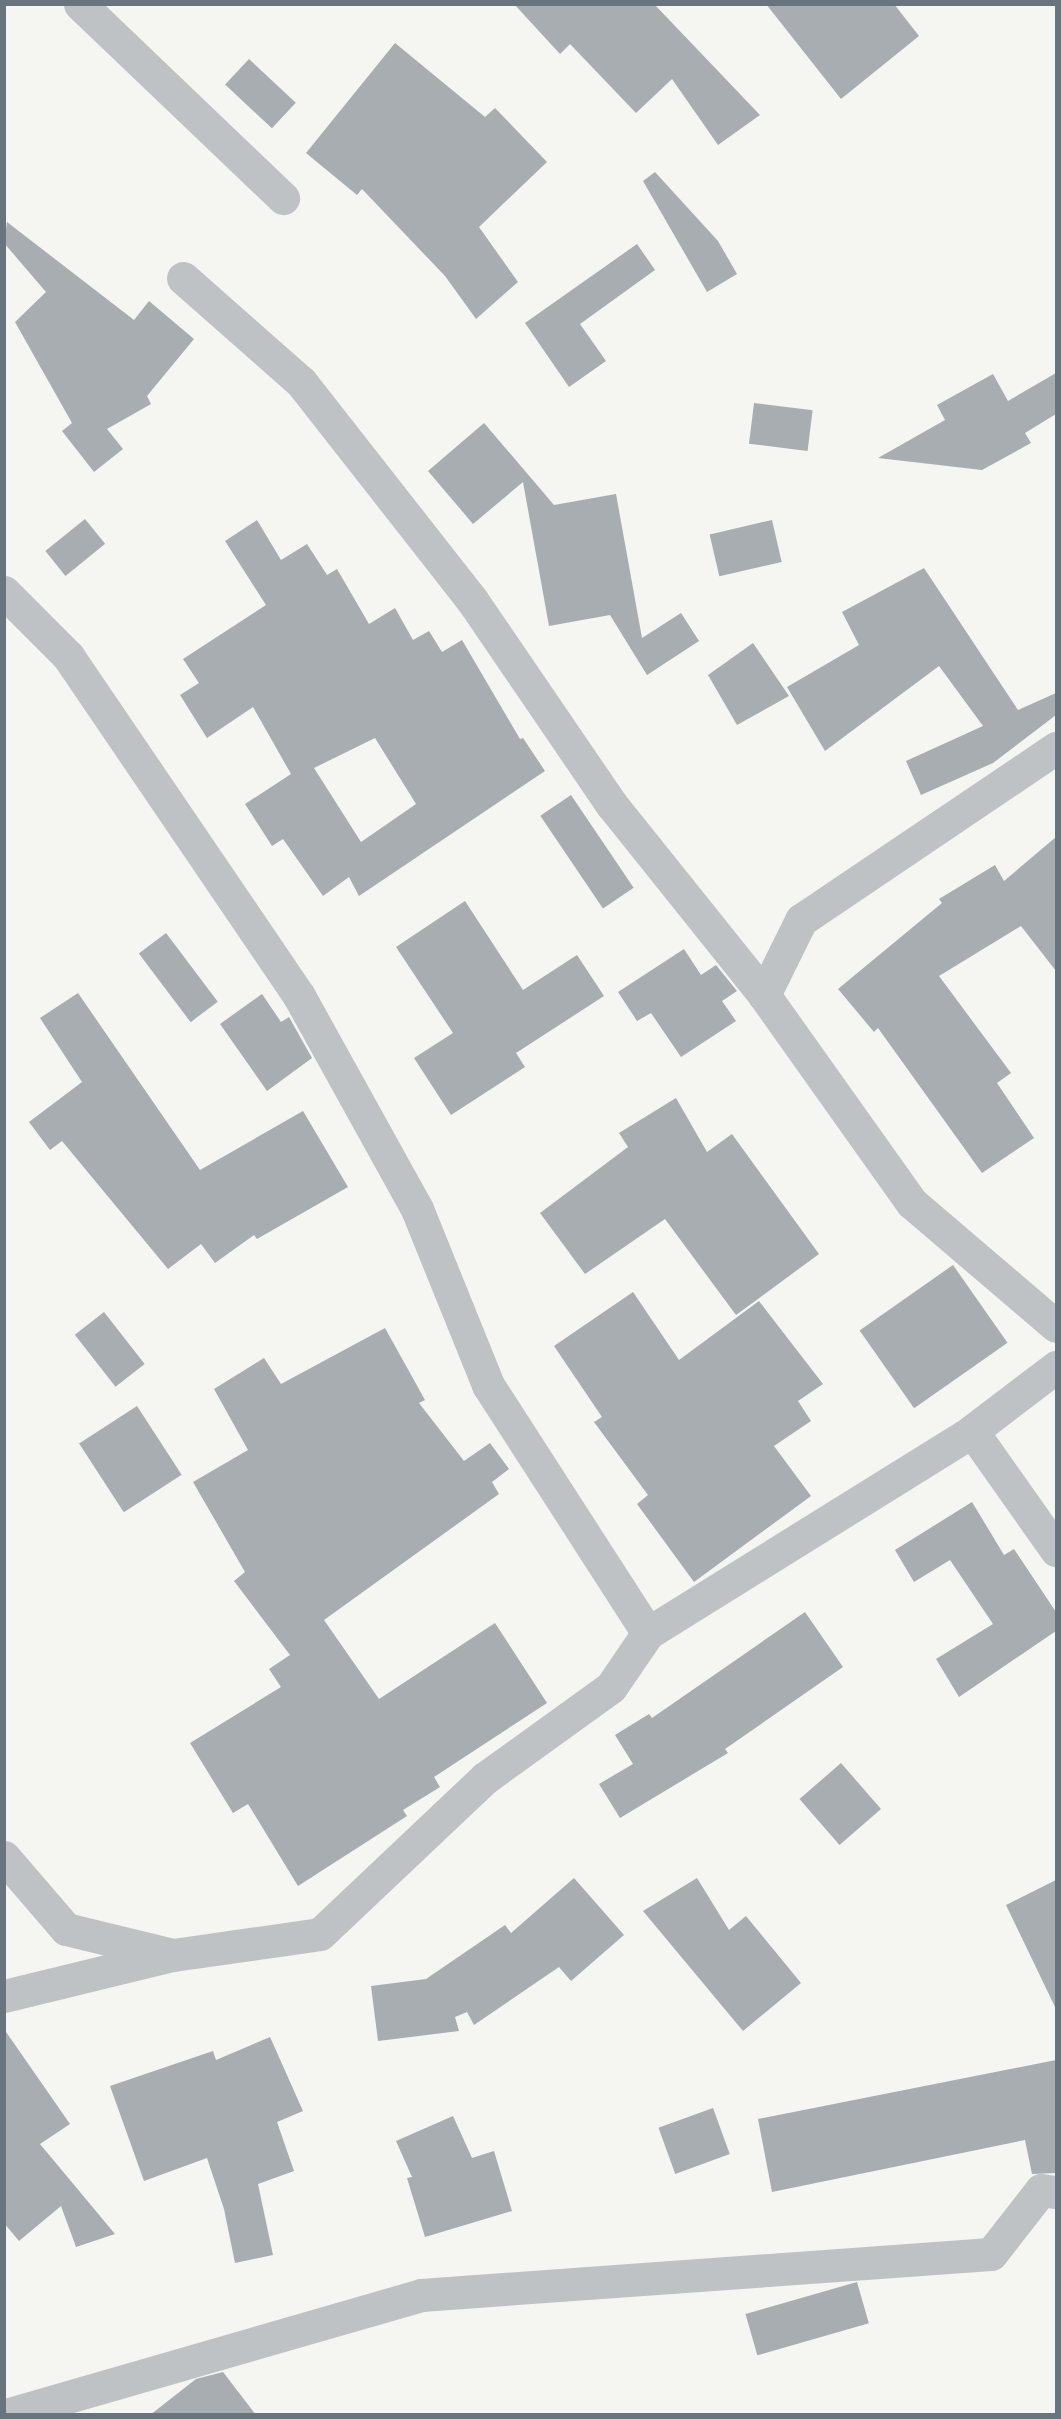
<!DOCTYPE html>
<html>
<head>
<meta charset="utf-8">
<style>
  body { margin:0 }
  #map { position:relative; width:1061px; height:2419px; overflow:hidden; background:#f5f5f2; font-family:Jost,sans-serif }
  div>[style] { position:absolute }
  .building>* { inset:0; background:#a7adb1; transform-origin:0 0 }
  .minor>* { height:33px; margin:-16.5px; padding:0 16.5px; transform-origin:16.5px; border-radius:16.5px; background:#bfc2c5 }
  span { translate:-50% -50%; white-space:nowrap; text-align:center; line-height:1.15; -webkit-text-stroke:6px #fff; paint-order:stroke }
  .frame { position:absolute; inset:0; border:6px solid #68757f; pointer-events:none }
</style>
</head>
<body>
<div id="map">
  <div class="building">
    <div style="clip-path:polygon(514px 4px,654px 4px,760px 115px,718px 145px,672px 79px,636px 113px,570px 44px,560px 54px)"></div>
    <div style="clip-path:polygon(766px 4px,894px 4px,919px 36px,841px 99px)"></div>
    <div style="clip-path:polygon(395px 43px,485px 117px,495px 108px,547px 162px,479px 227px,518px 282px,476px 319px,445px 276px,362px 189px,357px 195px,306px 153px)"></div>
    <div style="left:249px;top:59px;width:64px;height:35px;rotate:43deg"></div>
    <div style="clip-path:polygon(655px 172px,718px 241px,737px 274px,707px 292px,643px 181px)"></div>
    <div style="clip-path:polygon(7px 222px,134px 320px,149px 301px,194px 339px,147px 396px,151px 404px,107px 429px,123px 449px,94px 472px,62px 431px,72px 423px,15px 322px,46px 292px,4px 243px)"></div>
    <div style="clip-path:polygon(637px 244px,655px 270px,580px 324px,606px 361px,569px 387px,525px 323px)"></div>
    <div style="clip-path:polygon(1056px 373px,1056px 414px,1025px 433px,1031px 443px,982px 470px,878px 458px,945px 420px,937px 405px,993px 374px,1008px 401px)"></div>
    <div style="left:754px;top:403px;width:59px;height:41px;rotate:7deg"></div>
    <div style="clip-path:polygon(484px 423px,554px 505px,616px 494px,642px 638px,681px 613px,699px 641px,647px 675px,610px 615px,549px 626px,523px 482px,473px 524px,428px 471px)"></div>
    <div style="left:85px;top:519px;width:32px;height:51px;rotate:51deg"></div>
    <div style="clip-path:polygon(evenodd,257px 520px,281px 560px,307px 544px,327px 575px,337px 569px,369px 624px,395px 608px,413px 640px,429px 631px,442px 652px,462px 640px,520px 739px,523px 738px,545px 771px,359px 896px,349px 877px,323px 896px,283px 839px,272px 846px,245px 804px,291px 774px,253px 707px,207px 738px,180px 695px,199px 683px,183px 659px,266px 605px,225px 541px,257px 520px,375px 738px,416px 804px,361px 842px,314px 768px,375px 738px)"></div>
    <div style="left:772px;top:520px;width:43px;height:64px;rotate:77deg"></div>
    <div style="clip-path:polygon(924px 568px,1018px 710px,1056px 693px,1056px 715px,993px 763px,921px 795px,906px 761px,983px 726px,939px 666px,825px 751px,787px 687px,859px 645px,842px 612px)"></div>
    <div style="clip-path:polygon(753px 643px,789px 696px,737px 725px,708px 675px)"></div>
    <div style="left:571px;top:795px;width:112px;height:37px;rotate:56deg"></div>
    <div style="clip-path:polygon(1056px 837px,1056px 971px,1021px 926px,939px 976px,1011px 1073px,997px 1083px,1034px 1138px,982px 1173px,878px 1028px,874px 1032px,838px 989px,942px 903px,939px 899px,995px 865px,1004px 881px)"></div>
    <div style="clip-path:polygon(465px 901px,523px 990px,577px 955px,604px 996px,516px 1053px,525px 1067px,451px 1115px,414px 1058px,453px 1033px,396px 947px)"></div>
    <div style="left:166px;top:933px;width:86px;height:34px;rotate:53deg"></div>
    <div style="clip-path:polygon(684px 949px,701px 975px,716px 965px,737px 991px,722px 1001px,736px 1021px,681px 1057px,651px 1013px,637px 1021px,618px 992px)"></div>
    <div style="clip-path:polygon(78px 993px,200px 1170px,303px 1111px,348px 1187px,257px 1239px,254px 1235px,215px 1263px,201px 1244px,168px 1269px,62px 1141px,50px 1150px,29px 1122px,82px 1082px,40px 1018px)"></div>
    <div style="clip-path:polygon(262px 994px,281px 1022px,289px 1017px,312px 1058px,267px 1091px,220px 1024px)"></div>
    <div style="clip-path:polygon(676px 1098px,707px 1152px,732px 1134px,819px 1254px,736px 1315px,665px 1219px,585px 1274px,540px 1213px,628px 1147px,619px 1133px)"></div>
    <div style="left:953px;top:1265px;width:95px;height:114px;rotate:55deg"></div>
    <div style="clip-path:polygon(633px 1292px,679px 1360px,759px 1301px,823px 1384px,798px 1401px,811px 1421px,774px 1446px,811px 1496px,694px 1582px,637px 1504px,648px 1495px,594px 1422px,602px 1417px,554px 1346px)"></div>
    <div style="left:104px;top:1312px;width:66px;height:37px;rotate:52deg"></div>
    <div style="clip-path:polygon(385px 1328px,425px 1400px,419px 1403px,464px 1461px,490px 1443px,509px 1469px,492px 1482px,499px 1494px,324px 1620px,379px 1699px,495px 1623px,547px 1703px,434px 1777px,440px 1787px,403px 1810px,407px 1816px,298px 1886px,248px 1804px,233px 1813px,190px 1743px,281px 1687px,269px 1669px,290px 1655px,234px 1581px,245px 1572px,193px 1482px,248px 1450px,214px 1389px,264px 1358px,281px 1384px)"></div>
    <div style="left:137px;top:1406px;width:82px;height:69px;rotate:57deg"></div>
    <div style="clip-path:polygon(972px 1502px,1004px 1555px,1014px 1549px,1056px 1612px,1056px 1631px,959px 1697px,936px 1659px,993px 1624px,950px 1560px,914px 1582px,895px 1550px)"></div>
    <div style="clip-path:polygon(805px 1612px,843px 1667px,725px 1749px,728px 1753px,620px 1818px,599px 1784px,633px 1764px,615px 1735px,649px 1714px,652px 1718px)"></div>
    <div style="left:841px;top:1763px;width:61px;height:55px;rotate:49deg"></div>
    <div style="clip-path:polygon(574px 1878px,624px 1935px,571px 1981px,559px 1967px,474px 2025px,467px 2012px,455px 2017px,459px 2031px,378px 2041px,371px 1986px,426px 1979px,505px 1925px,511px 1933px)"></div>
    <div style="clip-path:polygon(697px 1878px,729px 1930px,746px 1916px,801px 1983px,743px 2031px,643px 1911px)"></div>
    <div style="clip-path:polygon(1056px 1880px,1056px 2009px,1006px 1905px)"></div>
    <div style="clip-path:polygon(4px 2029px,70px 2124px,40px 2144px,115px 2234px,76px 2247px,61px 2206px,19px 2241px,4px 2223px)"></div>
    <div style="clip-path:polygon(270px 2037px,303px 2111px,277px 2122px,294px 2171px,258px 2184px,273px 2255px,235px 2263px,224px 2209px,207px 2158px,144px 2181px,110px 2086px,213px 2051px,216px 2060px)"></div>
    <div style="clip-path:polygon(1056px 2060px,1056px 2173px,1032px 2174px,1025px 2140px,772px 2192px,758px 2119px)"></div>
    <div style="left:713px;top:2108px;width:49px;height:58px;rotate:70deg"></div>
    <div style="clip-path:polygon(453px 2116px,472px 2158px,494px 2151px,512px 2211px,425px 2237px,407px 2178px,412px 2177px,396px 2141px)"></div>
    <div style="left:857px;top:2282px;width:43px;height:116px;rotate:74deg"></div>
    <div style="clip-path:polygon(223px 2372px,256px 2415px,150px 2415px,196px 2379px)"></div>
  </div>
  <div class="minor">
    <div style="left:80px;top:4px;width:281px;rotate:43.7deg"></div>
    <div style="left:183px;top:278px;width:157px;rotate:41.4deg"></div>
    <div style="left:301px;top:382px;width:277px;rotate:51.9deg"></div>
    <div style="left:472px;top:600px;width:248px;rotate:55.7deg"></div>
    <div style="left:612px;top:805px;width:243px;rotate:51.3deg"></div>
    <div style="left:764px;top:995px;width:255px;rotate:54.6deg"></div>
    <div style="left:912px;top:1203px;width:189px;rotate:40.5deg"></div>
    <div style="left:4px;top:592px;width:91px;rotate:45deg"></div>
    <div style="left:68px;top:656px;width:411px;rotate:55.8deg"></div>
    <div style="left:299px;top:996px;width:244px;rotate:61deg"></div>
    <div style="left:417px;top:1209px;width:190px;rotate:68deg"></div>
    <div style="left:488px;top:1385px;width:295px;rotate:57.2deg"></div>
    <div style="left:648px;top:1633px;width:382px;rotate:-31.9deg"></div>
    <div style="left:972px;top:1431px;width:106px;rotate:-37.3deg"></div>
    <div style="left:764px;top:995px;width:84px;rotate:-63.7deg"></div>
    <div style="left:801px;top:920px;width:308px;rotate:-34deg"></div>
    <div style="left:972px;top:1431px;width:146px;rotate:54.8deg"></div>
    <div style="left:4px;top:1857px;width:95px;rotate:49.3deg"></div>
    <div style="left:66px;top:1929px;width:110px;rotate:13.7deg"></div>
    <div style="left:173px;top:1955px;width:148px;rotate:-8.1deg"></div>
    <div style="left:320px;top:1934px;width:227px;rotate:-43.4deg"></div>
    <div style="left:485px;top:1778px;width:155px;rotate:-35.8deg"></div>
    <div style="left:611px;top:1687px;width:65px;rotate:-55.6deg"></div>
    <div style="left:4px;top:1996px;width:169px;rotate:-13.7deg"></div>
    <div style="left:9px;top:2414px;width:429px;rotate:-16.1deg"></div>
    <div style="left:421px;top:2295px;width:571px;rotate:-4.11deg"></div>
    <div style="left:991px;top:2254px;width:81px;rotate:-52deg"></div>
    <div style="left:1041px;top:2190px;width:15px;rotate:8deg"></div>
  </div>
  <div class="frame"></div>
</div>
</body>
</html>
